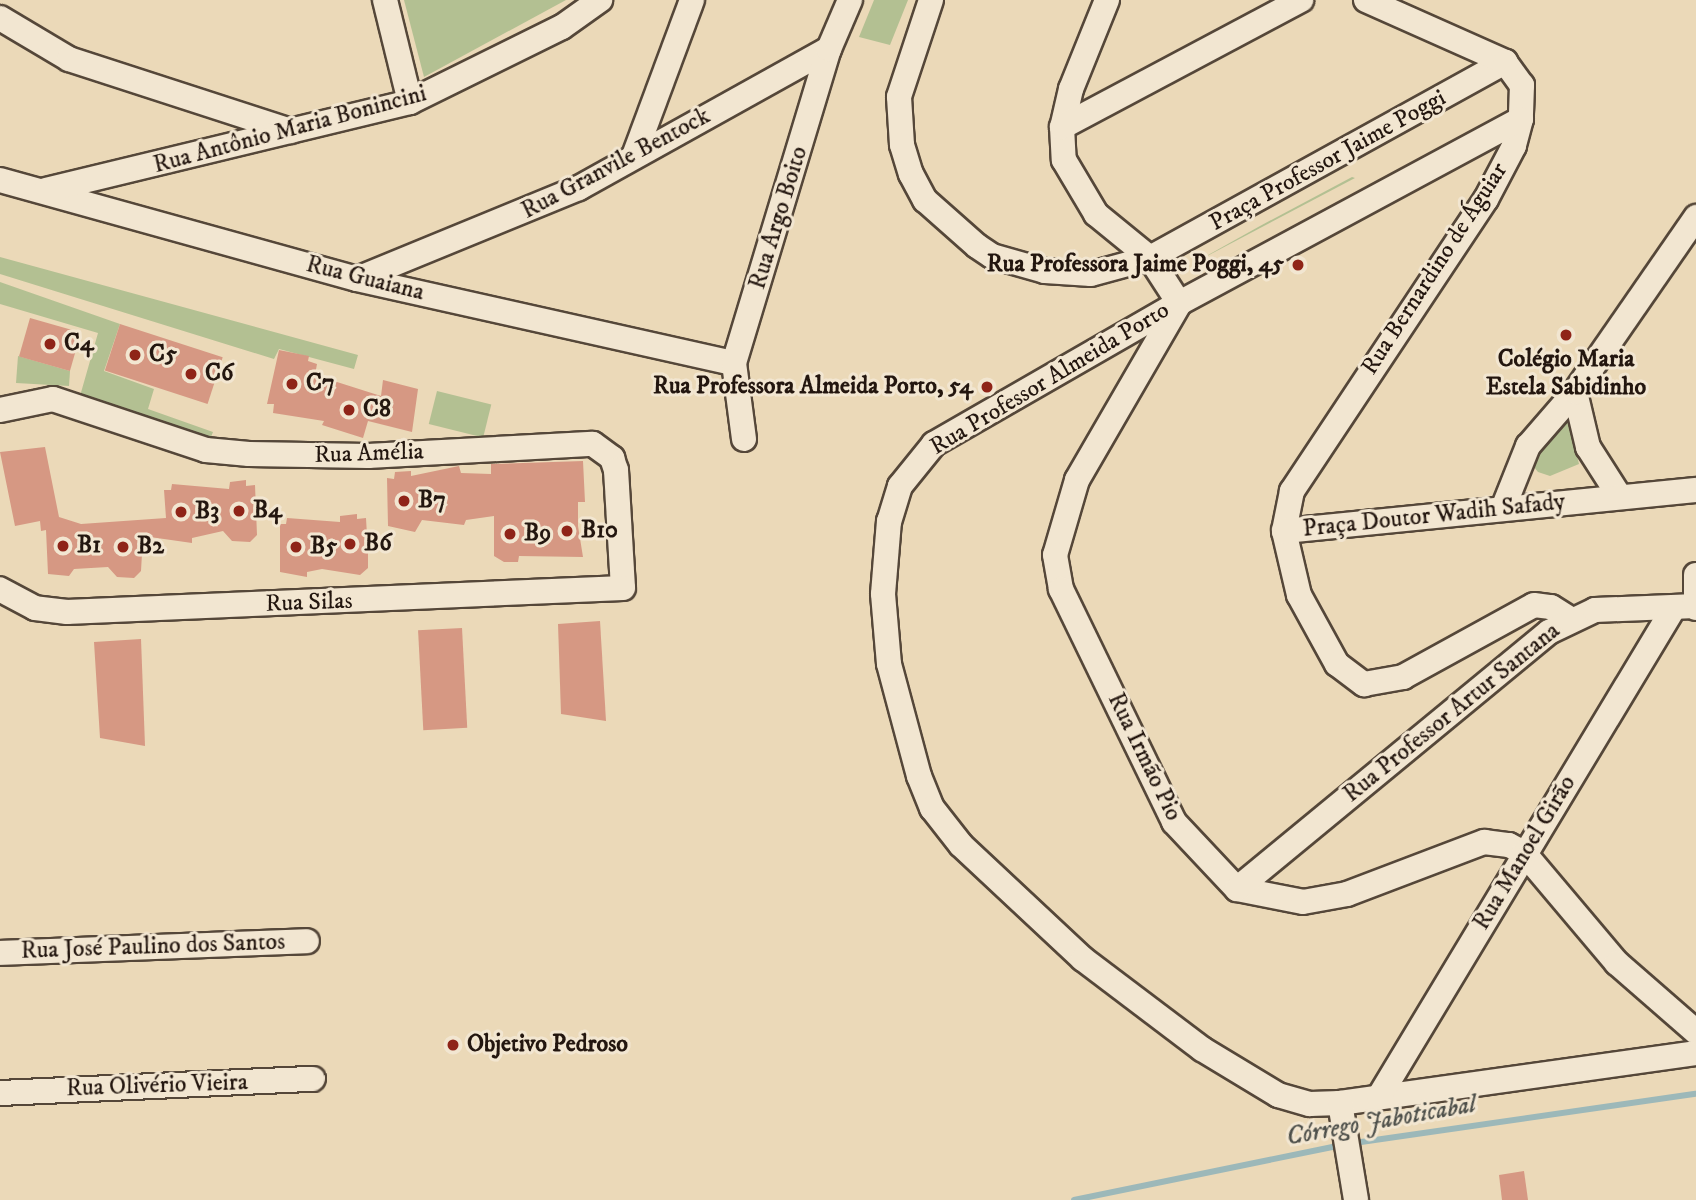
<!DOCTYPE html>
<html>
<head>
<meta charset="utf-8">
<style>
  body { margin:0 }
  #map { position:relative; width:1696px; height:1200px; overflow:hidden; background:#ebd9b8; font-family:"IM FELL DW Pica",serif }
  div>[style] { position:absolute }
  .green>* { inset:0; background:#b3c092; transform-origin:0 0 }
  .stream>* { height:6px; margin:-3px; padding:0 3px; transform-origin:3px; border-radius:3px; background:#9cb8b9 }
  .building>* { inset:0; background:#d69883; transform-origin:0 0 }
  .roads { filter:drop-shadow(2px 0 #554739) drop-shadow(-2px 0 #554739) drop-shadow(0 2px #554739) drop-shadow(0 -2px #554739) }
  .minor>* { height:24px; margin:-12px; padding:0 12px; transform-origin:12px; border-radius:12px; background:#f2e6d1 }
  .dots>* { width:19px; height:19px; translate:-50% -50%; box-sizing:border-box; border:4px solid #f2e6d1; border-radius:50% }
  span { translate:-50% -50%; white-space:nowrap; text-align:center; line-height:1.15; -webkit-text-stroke:6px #f2e6d1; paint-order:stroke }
  .street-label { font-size:24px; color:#23160f }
  .poi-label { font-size:24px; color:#23160f; font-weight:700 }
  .right { translate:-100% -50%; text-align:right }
  .left { translate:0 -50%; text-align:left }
  .water-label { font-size:26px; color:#4d4f4a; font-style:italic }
</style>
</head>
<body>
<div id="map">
  <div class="green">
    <div style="clip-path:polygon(404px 0,566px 0,424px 77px)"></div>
    <div style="clip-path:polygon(874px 0,908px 0,890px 45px,859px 37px)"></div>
    <div style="clip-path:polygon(1352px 177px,1355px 178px,1192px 264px,1260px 226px)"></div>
    <div style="clip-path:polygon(0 257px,358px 355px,354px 369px,279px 349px,274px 359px,0 274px)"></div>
    <div style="clip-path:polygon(0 282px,120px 324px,104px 371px,154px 389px,148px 409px,213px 432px,206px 449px,78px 403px,98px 333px,0 304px)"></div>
    <div style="clip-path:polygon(18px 356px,70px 371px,69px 386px,16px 383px)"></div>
    <div style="left:437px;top:391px;width:56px;height:34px;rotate:14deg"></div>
    <div style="clip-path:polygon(1568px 418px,1579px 464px,1550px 476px,1538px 472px,1530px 462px)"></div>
  </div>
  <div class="stream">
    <div style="left:1354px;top:1143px;width:345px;rotate:-8.2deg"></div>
    <div style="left:1074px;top:1200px;width:275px;rotate:-11.6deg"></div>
  </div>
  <div class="building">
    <div style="left:30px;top:318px;width:53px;height:40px;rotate:16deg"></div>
    <div style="left:120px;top:324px;width:108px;height:49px;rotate:18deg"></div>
    <div style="clip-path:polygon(279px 350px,309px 356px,308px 361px,317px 364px,315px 375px,381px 396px,383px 380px,418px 389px,412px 432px,368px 421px,363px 438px,322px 425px,324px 421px,273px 413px,274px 404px,267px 404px)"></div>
    <div style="clip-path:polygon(45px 447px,59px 517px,81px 524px,166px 518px,164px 490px,171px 490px,172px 484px,229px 489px,230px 482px,246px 480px,246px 486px,255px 485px,257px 535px,250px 542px,232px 541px,223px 531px,192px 538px,192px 543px,143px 536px,141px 571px,134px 578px,117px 577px,108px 567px,74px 569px,69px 576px,48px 574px,46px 530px,41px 531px,40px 521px,15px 526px,0 452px)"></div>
    <div style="clip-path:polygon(583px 461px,585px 502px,578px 502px,578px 526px,583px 557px,519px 556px,518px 562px,504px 562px,494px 556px,494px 516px,466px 520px,464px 525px,422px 520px,415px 532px,388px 526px,387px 478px,394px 479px,395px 472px,411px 471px,411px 476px,459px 466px,461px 473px,491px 474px,491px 464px)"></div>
    <div style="clip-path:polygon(357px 514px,357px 519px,366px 518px,368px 553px,368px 568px,360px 575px,322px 569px,307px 572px,307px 577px,280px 572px,280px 524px,286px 524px,287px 518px,340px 522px,340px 516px)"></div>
    <div style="clip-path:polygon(600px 621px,606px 721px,561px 714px,558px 624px)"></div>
    <div style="left:462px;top:628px;width:100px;height:44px;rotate:87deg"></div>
    <div style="clip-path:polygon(141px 639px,145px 746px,100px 738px,94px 642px)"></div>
    <div style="clip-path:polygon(1524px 1171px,1528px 1200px,1502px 1200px,1499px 1175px)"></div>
  </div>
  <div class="roads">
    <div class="minor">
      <div style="left:385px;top:0;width:105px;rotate:76.2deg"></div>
      <div style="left:931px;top:0;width:102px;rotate:108.3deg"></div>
      <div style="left:899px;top:97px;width:48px;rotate:86.4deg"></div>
      <div style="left:902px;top:145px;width:30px;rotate:73deg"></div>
      <div style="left:911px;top:174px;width:30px;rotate:62deg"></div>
      <div style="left:925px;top:200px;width:69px;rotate:41.5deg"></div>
      <div style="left:977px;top:246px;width:18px;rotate:34deg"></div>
      <div style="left:992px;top:256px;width:55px;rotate:15.8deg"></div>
      <div style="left:1045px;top:271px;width:46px;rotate:3.7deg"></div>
      <div style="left:1091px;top:274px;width:61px;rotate:-15.2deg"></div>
      <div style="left:1150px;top:258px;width:406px;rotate:-28.9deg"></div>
      <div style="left:1107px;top:0;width:96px;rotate:112deg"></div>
      <div style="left:1071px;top:89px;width:39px;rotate:103deg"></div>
      <div style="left:1062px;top:127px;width:33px;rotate:87deg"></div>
      <div style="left:1064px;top:160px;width:63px;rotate:59.3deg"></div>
      <div style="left:1096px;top:214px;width:70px;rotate:39.2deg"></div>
      <div style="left:1150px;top:258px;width:54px;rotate:57.2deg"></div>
      <div style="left:1366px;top:0;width:152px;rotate:24deg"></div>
      <div style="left:1505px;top:62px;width:29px;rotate:54deg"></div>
      <div style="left:1522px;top:85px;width:34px;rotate:92deg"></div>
      <div style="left:1521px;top:119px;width:28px;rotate:105deg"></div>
      <div style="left:1514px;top:146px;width:60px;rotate:117.8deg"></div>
      <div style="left:1486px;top:199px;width:351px;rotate:123.6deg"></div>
      <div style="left:1292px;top:491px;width:41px;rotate:101.3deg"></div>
      <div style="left:1284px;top:531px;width:66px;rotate:76.8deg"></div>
      <div style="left:1299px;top:595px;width:79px;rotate:61.2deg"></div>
      <div style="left:1337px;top:664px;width:34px;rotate:37deg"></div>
      <div style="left:1364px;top:684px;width:40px;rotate:-10deg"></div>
      <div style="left:1403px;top:677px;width:149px;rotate:-28.8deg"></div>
      <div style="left:1534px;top:605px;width:17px;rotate:7deg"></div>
      <div style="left:1551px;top:607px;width:22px;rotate:32deg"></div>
      <div style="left:0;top:18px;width:80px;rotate:30.7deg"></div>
      <div style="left:69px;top:59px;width:233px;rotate:18deg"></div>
      <div style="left:1521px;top:119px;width:388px;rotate:151.7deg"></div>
      <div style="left:1179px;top:303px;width:283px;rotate:150.1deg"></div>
      <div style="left:934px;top:444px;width:54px;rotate:129deg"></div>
      <div style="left:900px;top:486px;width:37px;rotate:107deg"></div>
      <div style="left:889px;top:521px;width:73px;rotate:94.7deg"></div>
      <div style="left:883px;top:594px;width:70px;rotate:85.1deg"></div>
      <div style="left:889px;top:664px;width:116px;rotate:75deg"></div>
      <div style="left:919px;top:776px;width:35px;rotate:68deg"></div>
      <div style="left:932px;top:808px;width:47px;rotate:51.9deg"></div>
      <div style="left:961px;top:845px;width:167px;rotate:43.1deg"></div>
      <div style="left:1083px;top:959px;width:149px;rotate:37.1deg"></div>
      <div style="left:1202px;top:1049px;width:89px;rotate:31.2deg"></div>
      <div style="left:1278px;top:1095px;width:33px;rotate:16deg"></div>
      <div style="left:1310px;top:1104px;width:30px;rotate:-2deg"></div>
      <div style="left:1340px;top:1103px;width:359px;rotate:-8deg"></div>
      <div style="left:1062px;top:127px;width:271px;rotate:-28deg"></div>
      <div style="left:634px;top:156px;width:166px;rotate:-69.6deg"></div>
      <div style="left:0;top:180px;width:370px;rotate:15.5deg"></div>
      <div style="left:357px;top:279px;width:386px;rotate:12.6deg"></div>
      <div style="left:46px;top:190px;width:374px;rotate:-13.6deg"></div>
      <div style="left:410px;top:102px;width:169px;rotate:-26.3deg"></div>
      <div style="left:562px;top:27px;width:47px;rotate:-35.4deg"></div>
      <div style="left:357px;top:279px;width:240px;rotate:-22.3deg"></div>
      <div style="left:579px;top:188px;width:286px;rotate:-29.1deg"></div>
      <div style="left:1179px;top:304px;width:203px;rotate:120.1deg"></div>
      <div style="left:1077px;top:480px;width:78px;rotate:106.3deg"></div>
      <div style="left:1055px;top:555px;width:35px;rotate:80deg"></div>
      <div style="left:1061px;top:589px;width:259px;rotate:64.1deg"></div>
      <div style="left:1174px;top:822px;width:92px;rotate:46.8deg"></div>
      <div style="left:1237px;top:889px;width:67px;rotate:11.1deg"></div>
      <div style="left:1303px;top:902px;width:45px;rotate:-10.3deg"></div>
      <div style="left:1347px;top:894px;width:147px;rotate:-20.8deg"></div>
      <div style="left:1484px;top:842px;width:25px;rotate:7deg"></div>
      <div style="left:1509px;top:845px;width:17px;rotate:28deg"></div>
      <div style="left:1524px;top:853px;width:144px;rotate:49.8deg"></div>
      <div style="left:1617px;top:963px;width:105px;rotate:41.1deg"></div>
      <div style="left:1575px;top:392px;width:57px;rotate:76.7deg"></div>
      <div style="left:1588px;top:447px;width:59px;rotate:57.4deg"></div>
      <div style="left:0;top:410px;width:54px;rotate:-11.7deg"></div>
      <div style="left:53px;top:399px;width:161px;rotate:18.4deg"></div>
      <div style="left:206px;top:450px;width:43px;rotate:5.3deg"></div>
      <div style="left:249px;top:454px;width:119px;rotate:1deg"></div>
      <div style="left:368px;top:456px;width:225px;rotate:-3.1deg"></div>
      <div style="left:593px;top:444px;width:24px;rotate:36deg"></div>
      <div style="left:612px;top:458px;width:13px;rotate:72deg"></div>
      <div style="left:616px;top:470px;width:118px;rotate:86.6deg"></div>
      <div style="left:623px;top:588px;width:557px;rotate:177.53deg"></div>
      <div style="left:67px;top:612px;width:32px;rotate:-173deg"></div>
      <div style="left:35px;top:608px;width:40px;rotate:-152deg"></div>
      <div style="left:744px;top:439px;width:77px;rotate:-97.5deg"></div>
      <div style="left:734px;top:363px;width:328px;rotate:-73.2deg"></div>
      <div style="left:829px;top:49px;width:53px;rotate:-66.8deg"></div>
      <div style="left:1504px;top:506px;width:65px;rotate:-68.2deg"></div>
      <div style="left:1528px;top:446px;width:72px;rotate:-49deg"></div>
      <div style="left:1575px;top:392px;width:213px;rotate:-55.3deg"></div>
      <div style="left:1284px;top:531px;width:414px;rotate:-5.7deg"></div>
      <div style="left:1696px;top:575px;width:33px;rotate:90deg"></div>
      <div style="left:1237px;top:889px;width:404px;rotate:-39.5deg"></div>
      <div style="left:1549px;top:632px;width:51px;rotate:-25.6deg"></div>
      <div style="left:1595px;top:610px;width:101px;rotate:-2.3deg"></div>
      <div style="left:0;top:953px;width:307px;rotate:-2.2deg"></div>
      <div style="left:0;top:1093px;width:313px;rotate:-2.6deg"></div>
      <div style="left:1379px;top:1097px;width:570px;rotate:-58.93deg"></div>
      <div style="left:1340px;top:1103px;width:98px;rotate:80.6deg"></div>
    </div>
  </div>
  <div class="dots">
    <div style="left:1298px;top:265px;background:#8f2418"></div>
    <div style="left:1566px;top:335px;background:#8f2418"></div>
    <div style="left:50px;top:344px;background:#8f2418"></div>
    <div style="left:135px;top:355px;background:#8f2418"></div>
    <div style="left:191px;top:374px;background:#8f2418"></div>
    <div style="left:292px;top:384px;background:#8f2418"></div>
    <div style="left:987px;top:387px;background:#8f2418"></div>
    <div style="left:349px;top:410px;background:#8f2418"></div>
    <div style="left:404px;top:501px;background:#8f2418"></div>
    <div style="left:239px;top:511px;background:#8f2418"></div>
    <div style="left:181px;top:512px;background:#8f2418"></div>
    <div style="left:567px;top:531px;background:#8f2418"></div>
    <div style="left:510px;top:534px;background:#8f2418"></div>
    <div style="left:350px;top:544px;background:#8f2418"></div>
    <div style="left:63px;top:546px;background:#8f2418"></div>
    <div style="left:123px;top:547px;background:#8f2418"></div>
    <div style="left:296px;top:547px;background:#8f2418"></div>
    <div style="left:453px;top:1045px;background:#8f2418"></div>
  </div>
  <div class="street-label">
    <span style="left:290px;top:130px;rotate:-15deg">Rua Antônio Maria Bonincini</span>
    <span style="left:1328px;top:161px;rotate:-29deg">Praça Professor Jaime Poggi</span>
    <span style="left:616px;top:164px;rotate:-28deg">Rua Granvile Bentock</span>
    <span style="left:779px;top:218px;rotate:-73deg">Rua Argo Boito</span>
    <span style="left:1435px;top:269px;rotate:-57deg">Rua Bernardino de Águiar</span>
    <span style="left:365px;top:279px;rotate:14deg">Rua Guaiana</span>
    <span style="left:1050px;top:379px;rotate:-31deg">Rua Professor Almeida Porto</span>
    <span style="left:369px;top:454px;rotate:-2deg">Rua Amélia</span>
    <span style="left:1434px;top:516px;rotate:-6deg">Praça Doutor Wadih Safady</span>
    <span style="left:309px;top:603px;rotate:-2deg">Rua Silas</span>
    <span style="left:1452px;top:713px;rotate:-39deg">Rua Professor Artur Santana</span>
    <span style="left:1144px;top:757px;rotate:64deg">Rua Irmão Pio</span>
    <span style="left:1525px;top:853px;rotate:-59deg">Rua Manoel Girão</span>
    <span style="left:153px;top:947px;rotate:-2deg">Rua José Paulino dos Santos</span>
    <span style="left:157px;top:1086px;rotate:-2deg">Rua Olivério Vieira</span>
  </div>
  <div class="poi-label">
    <span class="right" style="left:1284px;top:265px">Rua Professora Jaime Poggi, 45</span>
    <span class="left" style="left:64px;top:344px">C4</span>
    <span class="left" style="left:149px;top:355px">C5</span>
    <span style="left:1566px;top:374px">Colégio Maria<br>Estela Sabidinho</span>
    <span class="left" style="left:205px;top:374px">C6</span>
    <span class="left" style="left:306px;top:384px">C7</span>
    <span class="right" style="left:973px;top:387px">Rua Professora Almeida Porto, 54</span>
    <span class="left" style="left:363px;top:410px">C8</span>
    <span class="left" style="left:418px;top:501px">B7</span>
    <span class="left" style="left:253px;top:511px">B4</span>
    <span class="left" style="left:195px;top:512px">B3</span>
    <span class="left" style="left:581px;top:531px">B10</span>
    <span class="left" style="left:524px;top:534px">B9</span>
    <span class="left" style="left:364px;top:544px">B6</span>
    <span class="left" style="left:77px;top:546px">B1</span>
    <span class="left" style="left:137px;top:547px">B2</span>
    <span class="left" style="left:310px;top:547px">B5</span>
    <span class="left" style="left:467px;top:1045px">Objetivo Pedroso</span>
  </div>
  <div class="water-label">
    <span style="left:1381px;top:1121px;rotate:-10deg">Córrego Jaboticabal</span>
  </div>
</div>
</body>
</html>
